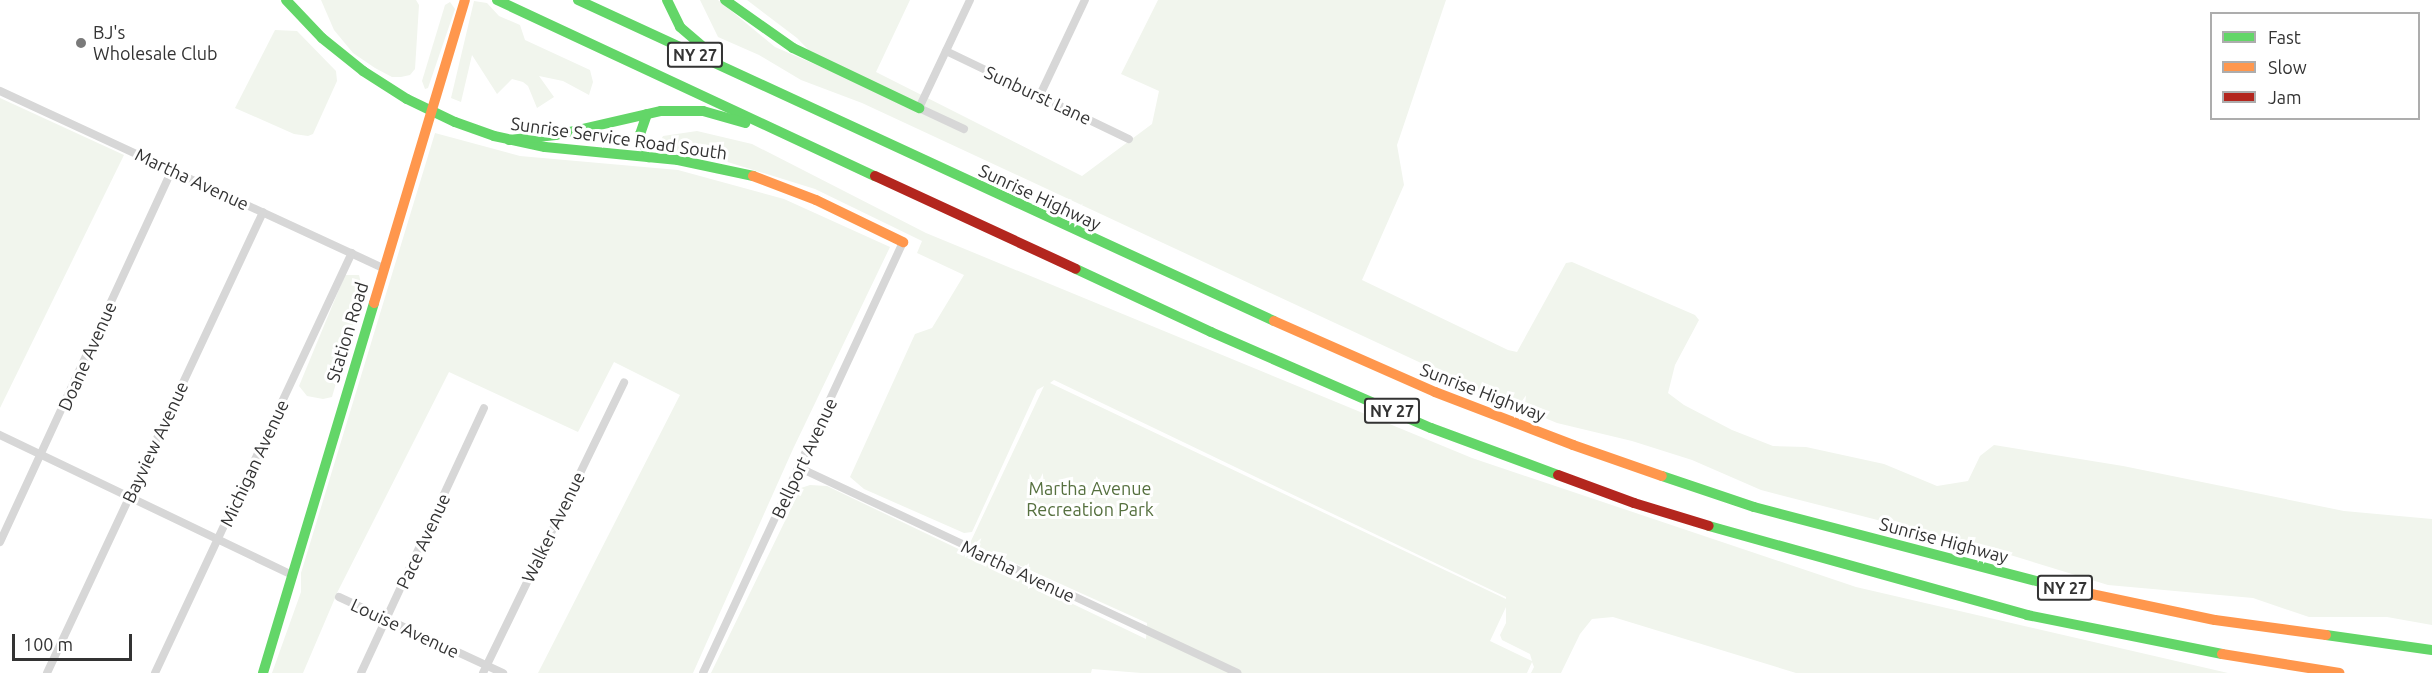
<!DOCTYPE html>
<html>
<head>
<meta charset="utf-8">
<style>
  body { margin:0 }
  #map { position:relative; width:2432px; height:673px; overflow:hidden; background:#fff; font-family:Ubuntu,sans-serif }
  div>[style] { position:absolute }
  .green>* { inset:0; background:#f1f5ed }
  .street>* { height:8px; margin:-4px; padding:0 4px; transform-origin:4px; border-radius:4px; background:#d7d7d7 }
  .fast>* { height:10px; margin:-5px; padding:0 5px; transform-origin:5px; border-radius:5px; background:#63d668 }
  .slow>* { height:10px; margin:-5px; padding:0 5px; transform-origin:5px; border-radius:5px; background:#ff974d }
  .jam>* { height:10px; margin:-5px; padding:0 5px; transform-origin:5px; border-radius:5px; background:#b3261e }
  .dots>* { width:16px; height:16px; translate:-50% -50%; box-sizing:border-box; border:3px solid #fff; border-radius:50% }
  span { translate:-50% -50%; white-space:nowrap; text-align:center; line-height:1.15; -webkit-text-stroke:6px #fff; paint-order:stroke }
  .shield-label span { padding:2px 4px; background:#fff; border:2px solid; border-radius:4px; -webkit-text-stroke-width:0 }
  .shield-label { font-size:16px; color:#333; font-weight:700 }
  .poi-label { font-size:18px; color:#333 }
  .left { translate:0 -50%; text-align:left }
  .street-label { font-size:18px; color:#333 }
  .park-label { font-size:18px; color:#56703f }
  .legend { position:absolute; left:2210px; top:12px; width:210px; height:108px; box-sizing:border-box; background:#fff; border:2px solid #adadad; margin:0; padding:8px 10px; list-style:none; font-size:18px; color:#333 }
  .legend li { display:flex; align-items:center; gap:12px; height:30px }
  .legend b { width:30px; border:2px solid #adadad }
  .scale { position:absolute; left:12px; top:634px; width:120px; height:27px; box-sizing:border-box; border:3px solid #333; border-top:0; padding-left:8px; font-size:18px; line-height:21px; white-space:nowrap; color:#333; -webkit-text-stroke:4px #fff; paint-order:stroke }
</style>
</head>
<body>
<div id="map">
  <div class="green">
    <div style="clip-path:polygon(321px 0,416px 0,419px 5px,415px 69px,410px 75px,401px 77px,392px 77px,375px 68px,353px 53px,334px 30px)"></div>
    <div style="clip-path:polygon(700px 0,718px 0,775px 47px,828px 70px,797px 38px,747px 0,910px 0,876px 72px,1082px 176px,1152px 124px,1159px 91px,1121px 74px,1158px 0,1446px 0,1397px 145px,1404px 185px,1362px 280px,1508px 350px,1517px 352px,1566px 263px,1572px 262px,1695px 315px,1699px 320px,1675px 365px,1668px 393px,1684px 405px,1732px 430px,1773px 446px,1806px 447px,1884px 464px,1937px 486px,1968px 481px,1980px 456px,1994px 445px,2123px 466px,2344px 511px,2432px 519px,2432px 625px,2387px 617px,2309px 617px,2253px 598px,2108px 585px,1994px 550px,1761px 490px,1692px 460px,1632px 441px,1557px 423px,1492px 396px,862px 103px,801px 80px,759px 55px,718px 37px)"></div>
    <div style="clip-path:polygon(474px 1px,487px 3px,499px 16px,520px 25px,525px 40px,590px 70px,593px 82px,589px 95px,563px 81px,539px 76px,554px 97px,537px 108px,528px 86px,523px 82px,512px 79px,497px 94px,472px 55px,461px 102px,451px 98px)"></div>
    <div style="clip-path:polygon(450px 2px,455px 9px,428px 88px,425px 89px,422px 81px,445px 5px)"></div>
    <div style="clip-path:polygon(275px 30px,297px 31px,336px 71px,337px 81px,313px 134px,308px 136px,294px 134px,235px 108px)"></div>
    <div style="clip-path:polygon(0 98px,124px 155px,0 408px)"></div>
    <div style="clip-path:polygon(evenodd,697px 131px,752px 144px,926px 233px,1472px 458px,1856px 587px,2228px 673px,1796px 673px,1613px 617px,1592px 619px,1580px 634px,1561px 673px,1531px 673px,1534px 667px,1532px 662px,1527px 673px,1141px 673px,1092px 669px,1091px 673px,711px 673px,801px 488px,810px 485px,827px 486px,1146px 639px,1147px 623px,970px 543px,1044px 386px,1037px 390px,972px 532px,964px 533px,864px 489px,850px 477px,915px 334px,932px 328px,964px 275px,917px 253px,922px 241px,815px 189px,705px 155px,681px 153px,660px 142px,663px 136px,697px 131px,1054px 380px,1506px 597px,1506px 599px,1050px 383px,1054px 380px,697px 131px,1506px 607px,1506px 623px,1500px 635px,1502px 640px,1530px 654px,1532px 661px,1490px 641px,1506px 607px)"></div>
    <div style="clip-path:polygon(435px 133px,520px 156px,678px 170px,784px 199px,890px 247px,793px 449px,693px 673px,538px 673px,680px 395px,614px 362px,578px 432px,449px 372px,338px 591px,303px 673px,272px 673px,301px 592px,301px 573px)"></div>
    <div style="clip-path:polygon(345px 275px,359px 275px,363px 291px,332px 397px,323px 399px,307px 396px,299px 386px)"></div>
  </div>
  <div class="street">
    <div style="left:946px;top:51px;width:203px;rotate:25.7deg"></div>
    <div style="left:0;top:91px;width:422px;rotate:24.8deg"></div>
    <div style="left:1040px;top:95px;width:105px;rotate:-64.7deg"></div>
    <div style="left:964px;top:129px;width:50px;rotate:-155deg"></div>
    <div style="left:919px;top:108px;width:119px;rotate:-64.7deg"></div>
    <div style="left:0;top:435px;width:324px;rotate:25.6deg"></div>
    <div style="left:800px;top:468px;width:483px;rotate:25.1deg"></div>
    <div style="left:0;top:542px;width:411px;rotate:-65.2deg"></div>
    <div style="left:339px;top:597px;width:181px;rotate:24.9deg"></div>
    <div style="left:47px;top:673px;width:509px;rotate:-64.89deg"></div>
    <div style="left:155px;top:673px;width:464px;rotate:-64.9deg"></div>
    <div style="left:361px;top:673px;width:292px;rotate:-65.1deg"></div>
    <div style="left:483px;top:673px;width:323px;rotate:-64.1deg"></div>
    <div style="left:703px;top:673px;width:475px;rotate:-65.1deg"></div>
  </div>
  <div class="fast">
    <div style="left:286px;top:0;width:52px;rotate:46.5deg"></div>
    <div style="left:322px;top:38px;width:53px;rotate:38.8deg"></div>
    <div style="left:363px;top:71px;width:52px;rotate:32.5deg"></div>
    <div style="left:407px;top:99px;width:53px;rotate:25.6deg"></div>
    <div style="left:455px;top:122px;width:41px;rotate:19.7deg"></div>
    <div style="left:494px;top:136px;width:52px;rotate:12.2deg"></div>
    <div style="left:545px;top:147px;width:134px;rotate:5.6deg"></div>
    <div style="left:678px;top:160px;width:77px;rotate:12deg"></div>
    <div style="left:497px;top:0;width:417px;rotate:25deg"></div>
    <div style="left:578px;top:0;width:766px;rotate:24.76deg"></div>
    <div style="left:667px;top:0;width:30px;rotate:64deg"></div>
    <div style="left:680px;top:27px;width:48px;rotate:40.7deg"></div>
    <div style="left:725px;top:0;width:83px;rotate:35.2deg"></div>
    <div style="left:793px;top:48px;width:140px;rotate:25.5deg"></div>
    <div style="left:647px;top:114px;width:21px;rotate:109deg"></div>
    <div style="left:640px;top:134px;width:25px;rotate:69deg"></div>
    <div style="left:509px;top:140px;width:47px;rotate:-6.1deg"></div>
    <div style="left:556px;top:135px;width:108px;rotate:-12.9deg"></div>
    <div style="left:661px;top:111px;width:42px"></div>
    <div style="left:703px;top:111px;width:44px;rotate:15.9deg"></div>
    <div style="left:1076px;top:269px;width:149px;rotate:25deg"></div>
    <div style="left:1211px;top:332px;width:240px;rotate:23.6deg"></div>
    <div style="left:1431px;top:428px;width:135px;rotate:20.3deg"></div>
    <div style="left:1662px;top:476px;width:97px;rotate:18.6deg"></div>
    <div style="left:1754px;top:507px;width:314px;rotate:14.7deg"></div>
    <div style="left:1709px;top:526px;width:330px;rotate:15.6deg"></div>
    <div style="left:2027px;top:615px;width:199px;rotate:11.3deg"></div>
    <div style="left:2326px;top:635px;width:107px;rotate:8.1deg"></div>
    <div style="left:263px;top:673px;width:386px;rotate:-73.3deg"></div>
  </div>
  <div class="slow">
    <div style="left:753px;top:176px;width:67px;rotate:20.9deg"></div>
    <div style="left:816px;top:200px;width:97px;rotate:25.8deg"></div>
    <div style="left:374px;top:303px;width:316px;rotate:-73.3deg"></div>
    <div style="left:1274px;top:321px;width:176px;rotate:23.8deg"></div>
    <div style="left:1435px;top:392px;width:148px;rotate:21deg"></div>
    <div style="left:1573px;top:445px;width:94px;rotate:19.2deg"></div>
    <div style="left:2058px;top:587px;width:160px;rotate:11.9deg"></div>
    <div style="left:2215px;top:620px;width:112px;rotate:7.7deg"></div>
    <div style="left:2222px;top:654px;width:119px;rotate:9.2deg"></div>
  </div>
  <div class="jam">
    <div style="left:875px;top:176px;width:221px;rotate:24.8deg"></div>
    <div style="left:1558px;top:475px;width:81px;rotate:20.2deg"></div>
    <div style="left:1634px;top:503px;width:78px;rotate:17deg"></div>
  </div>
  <div class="dots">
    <div style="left:81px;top:43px;background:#7a7a7a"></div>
  </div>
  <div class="shield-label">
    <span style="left:695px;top:55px">NY 27</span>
    <span style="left:1392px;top:411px">NY 27</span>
    <span style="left:2065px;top:588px">NY 27</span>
  </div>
  <div class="poi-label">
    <span class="left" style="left:93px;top:43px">BJ's<br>Wholesale Club</span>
  </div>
  <div class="street-label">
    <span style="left:1038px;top:95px;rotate:25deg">Sunburst Lane</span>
    <span style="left:619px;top:138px;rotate:8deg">Sunrise Service Road South</span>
    <span style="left:192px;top:179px;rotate:25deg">Martha Avenue</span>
    <span style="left:1040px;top:197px;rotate:25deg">Sunrise Highway</span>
    <span style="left:347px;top:332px;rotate:-73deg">Station Road</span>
    <span style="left:87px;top:356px;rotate:-66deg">Doane Avenue</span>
    <span style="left:1483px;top:392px;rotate:21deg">Sunrise Highway</span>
    <span style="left:155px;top:442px;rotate:-65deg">Bayview Avenue</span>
    <span style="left:804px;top:458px;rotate:-65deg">Bellport Avenue</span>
    <span style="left:254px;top:463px;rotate:-65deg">Michigan Avenue</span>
    <span style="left:553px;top:527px;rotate:-64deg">Walker Avenue</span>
    <span style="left:1944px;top:540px;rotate:15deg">Sunrise Highway</span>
    <span style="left:423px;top:541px;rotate:-65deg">Pace Avenue</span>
    <span style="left:1018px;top:571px;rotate:25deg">Martha Avenue</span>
    <span style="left:405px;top:628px;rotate:25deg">Louise Avenue</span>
  </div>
  <div class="park-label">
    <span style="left:1090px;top:499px">Martha Avenue<br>Recreation Park</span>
  </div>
  <ul class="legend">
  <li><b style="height:8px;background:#63d668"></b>Fast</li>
  <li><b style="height:8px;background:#ff974d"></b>Slow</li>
  <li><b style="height:8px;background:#b3261e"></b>Jam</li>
  </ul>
  <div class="scale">100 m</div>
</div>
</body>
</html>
